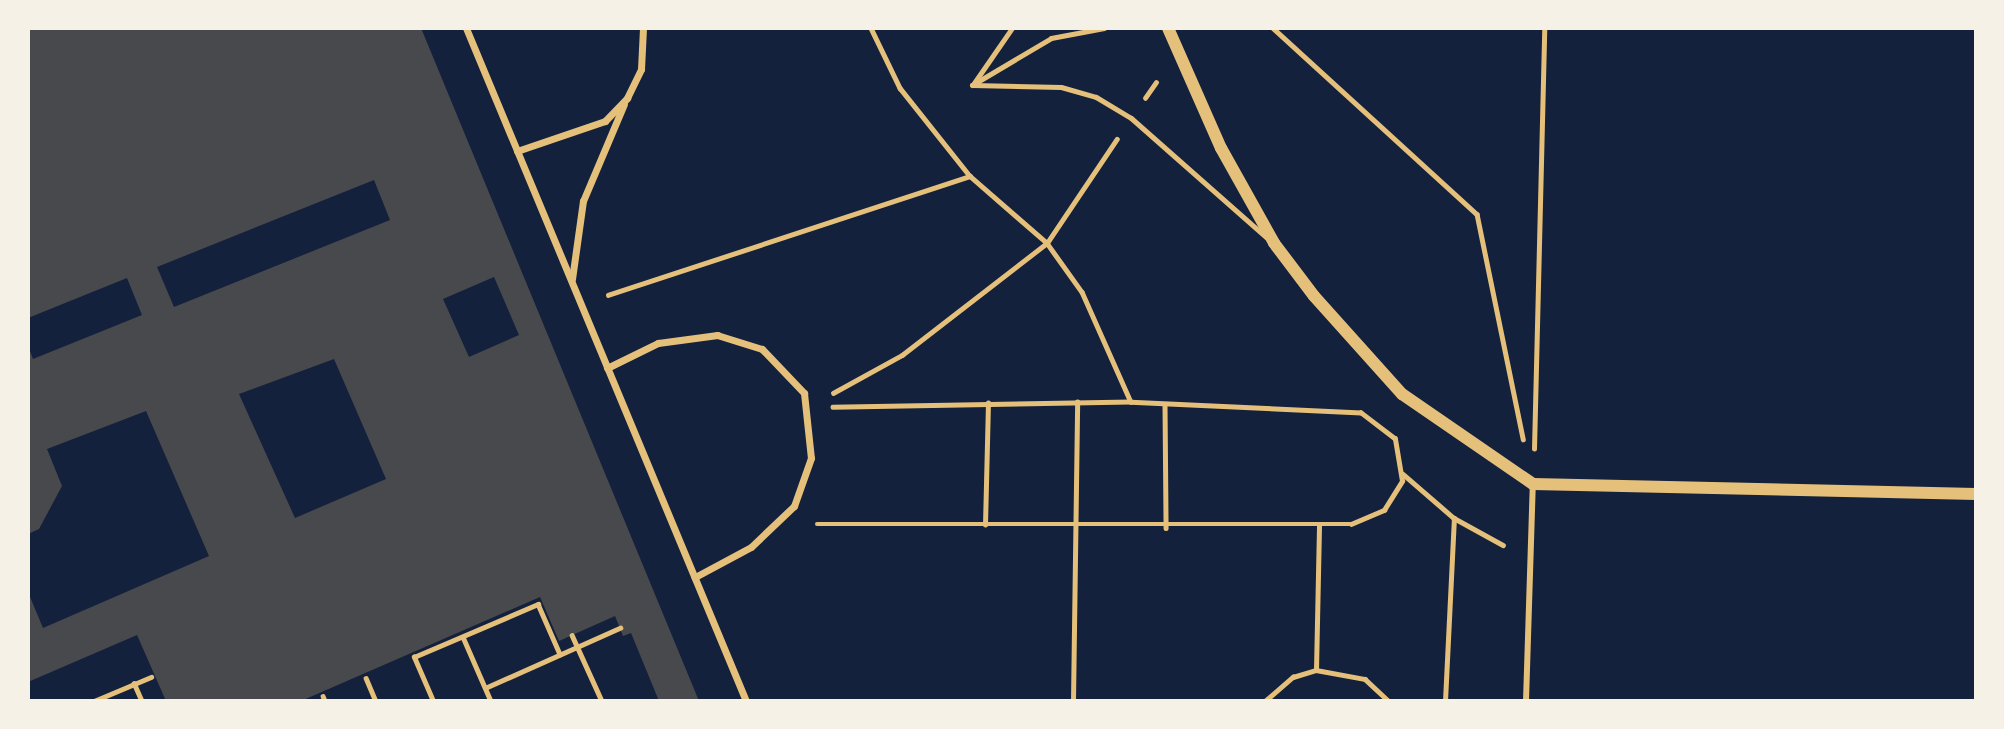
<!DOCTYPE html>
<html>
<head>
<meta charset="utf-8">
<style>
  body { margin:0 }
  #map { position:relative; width:2004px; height:729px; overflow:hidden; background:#14213d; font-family:"DejaVu Sans",sans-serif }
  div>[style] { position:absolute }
  .building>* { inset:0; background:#48494c }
  .path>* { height:4.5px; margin:-2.25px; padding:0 2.25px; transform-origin:2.25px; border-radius:2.25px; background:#e5c07b }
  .service>* { height:5px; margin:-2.5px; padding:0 2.5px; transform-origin:2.5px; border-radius:2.5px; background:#e5c07b }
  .pedestrian>* { height:6px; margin:-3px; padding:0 3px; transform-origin:3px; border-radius:3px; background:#e5c07b }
  .minor>* { height:7px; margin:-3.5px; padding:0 3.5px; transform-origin:3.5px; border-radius:3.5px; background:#e5c07b }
  .tertiary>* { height:12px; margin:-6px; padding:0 6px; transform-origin:6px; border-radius:6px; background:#e5c07b }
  span { translate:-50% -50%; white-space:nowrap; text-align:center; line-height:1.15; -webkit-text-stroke:6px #f6f1e7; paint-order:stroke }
  .frame { position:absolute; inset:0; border:30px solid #f6f1e7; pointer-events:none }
</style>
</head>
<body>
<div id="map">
  <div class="building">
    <div style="clip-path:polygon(evenodd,28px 28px,421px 28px,699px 701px,659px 701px,631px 633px,623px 636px,615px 616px,559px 641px,540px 597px,301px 701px,166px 701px,137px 635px,28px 682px,28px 592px,43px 628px,209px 556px,146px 411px,47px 449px,62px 486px,39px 529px,28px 534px,28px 346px,33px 359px,142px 315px,127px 278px,28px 318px,28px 28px,374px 180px,390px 220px,174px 307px,157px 267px,374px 180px,28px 28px,494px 277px,519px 335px,469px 357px,443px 299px,494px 277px,28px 28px,334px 359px,386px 479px,295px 518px,239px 394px,334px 359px)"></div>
  </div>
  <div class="path">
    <div style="left:871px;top:28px;width:67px;rotate:64.2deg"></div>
    <div style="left:900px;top:88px;width:112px;rotate:51.5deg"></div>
    <div style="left:970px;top:176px;width:102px;rotate:41deg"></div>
    <div style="left:1047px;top:243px;width:60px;rotate:54.5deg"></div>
    <div style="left:1082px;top:292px;width:120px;rotate:66deg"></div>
    <div style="left:1273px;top:28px;width:276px;rotate:42.4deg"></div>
    <div style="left:1477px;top:214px;width:230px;rotate:78.4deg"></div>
    <div style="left:1145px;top:98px;width:19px;rotate:-55deg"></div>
    <div style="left:608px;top:295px;width:381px;rotate:-18.2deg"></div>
    <div style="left:833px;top:393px;width:79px;rotate:-28.8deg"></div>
    <div style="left:902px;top:355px;width:183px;rotate:-37.7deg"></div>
    <div style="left:1047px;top:243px;width:125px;rotate:-56.1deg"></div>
    <div style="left:1165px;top:404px;width:124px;rotate:89.5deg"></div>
    <div style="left:1534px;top:449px;width:421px;rotate:-88.6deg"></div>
    <div style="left:1403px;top:474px;width:67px;rotate:40.8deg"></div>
    <div style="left:1454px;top:518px;width:56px;rotate:28.9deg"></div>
    <div style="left:817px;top:524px;width:534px"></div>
    <div style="left:1351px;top:524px;width:36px;rotate:-23deg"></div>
    <div style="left:1384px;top:510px;width:34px;rotate:-58deg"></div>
    <div style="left:1402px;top:481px;width:43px;rotate:-99.5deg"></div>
    <div style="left:1395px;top:439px;width:43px;rotate:-142.6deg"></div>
    <div style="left:1361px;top:413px;width:230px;rotate:-177.3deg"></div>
    <div style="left:1131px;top:402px;width:298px;rotate:179deg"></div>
    <div style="left:985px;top:525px;width:122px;rotate:-88.6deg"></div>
    <div style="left:572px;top:635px;width:72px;rotate:65.6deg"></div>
    <div style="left:463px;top:637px;width:70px;rotate:66.4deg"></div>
    <div style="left:1316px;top:670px;width:145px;rotate:-88.8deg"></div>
    <div style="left:366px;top:678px;width:25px;rotate:67deg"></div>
    <div style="left:134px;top:683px;width:20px;rotate:66deg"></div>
    <div style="left:485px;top:688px;width:148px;rotate:-24deg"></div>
    <div style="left:323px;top:696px;width:5px;rotate:68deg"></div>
    <div style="left:94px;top:701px;width:62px;rotate:-22.8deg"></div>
    <div style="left:433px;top:701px;width:48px;rotate:-113.4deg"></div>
    <div style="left:414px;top:657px;width:135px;rotate:-23.1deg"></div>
    <div style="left:538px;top:604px;width:55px;rotate:66.3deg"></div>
    <div style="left:1073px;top:701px;width:299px;rotate:-89.2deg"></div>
    <div style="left:1265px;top:701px;width:37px;rotate:-41deg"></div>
    <div style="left:1293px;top:677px;width:24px;rotate:-17deg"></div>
    <div style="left:1316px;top:670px;width:50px;rotate:10.4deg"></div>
    <div style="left:1365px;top:679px;width:33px;rotate:43deg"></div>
    <div style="left:1445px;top:701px;width:183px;rotate:-87.2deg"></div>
  </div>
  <div class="service">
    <div style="left:974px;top:83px;width:67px;rotate:-55.4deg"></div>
    <div style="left:972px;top:85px;width:89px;rotate:1.3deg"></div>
    <div style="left:1061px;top:87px;width:36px;rotate:16deg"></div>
    <div style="left:1096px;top:97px;width:41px;rotate:31deg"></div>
    <div style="left:1131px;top:118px;width:180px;rotate:41.4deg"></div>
    <div style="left:972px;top:85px;width:92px;rotate:-30.7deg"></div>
    <div style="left:1051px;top:38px;width:54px;rotate:-10.7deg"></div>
  </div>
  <div class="pedestrian">
    <div style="left:1526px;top:701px;width:217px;rotate:-88.2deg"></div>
  </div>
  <div class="minor">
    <div style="left:466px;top:28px;width:729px;rotate:67.41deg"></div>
    <div style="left:517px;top:151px;width:93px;rotate:-18.8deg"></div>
    <div style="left:605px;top:121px;width:32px;rotate:-46deg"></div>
    <div style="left:627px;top:98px;width:32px;rotate:-64deg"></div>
    <div style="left:641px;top:69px;width:41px;rotate:-87.2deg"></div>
    <div style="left:572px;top:279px;width:79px;rotate:-82deg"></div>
    <div style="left:583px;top:201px;width:105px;rotate:-67.1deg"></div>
    <div style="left:607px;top:368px;width:57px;rotate:-26.1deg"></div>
    <div style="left:658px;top:343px;width:60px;rotate:-7.7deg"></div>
    <div style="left:717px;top:335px;width:47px;rotate:17.3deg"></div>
    <div style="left:762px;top:349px;width:61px;rotate:46.3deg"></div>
    <div style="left:804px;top:393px;width:65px;rotate:83.9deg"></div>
    <div style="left:811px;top:458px;width:51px;rotate:109.5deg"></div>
    <div style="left:794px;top:506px;width:59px;rotate:136.4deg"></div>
    <div style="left:751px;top:547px;width:64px;rotate:151.8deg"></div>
  </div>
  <div class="tertiary">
    <div style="left:1168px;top:28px;width:131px;rotate:66.2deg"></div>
    <div style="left:1221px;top:148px;width:109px;rotate:60.8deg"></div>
    <div style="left:1274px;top:243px;width:66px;rotate:53deg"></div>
    <div style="left:1314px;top:296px;width:132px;rotate:48.1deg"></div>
    <div style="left:1402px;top:394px;width:159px;rotate:34.5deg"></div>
    <div style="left:1533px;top:484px;width:443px;rotate:1.3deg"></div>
  </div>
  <div class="frame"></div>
</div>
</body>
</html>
